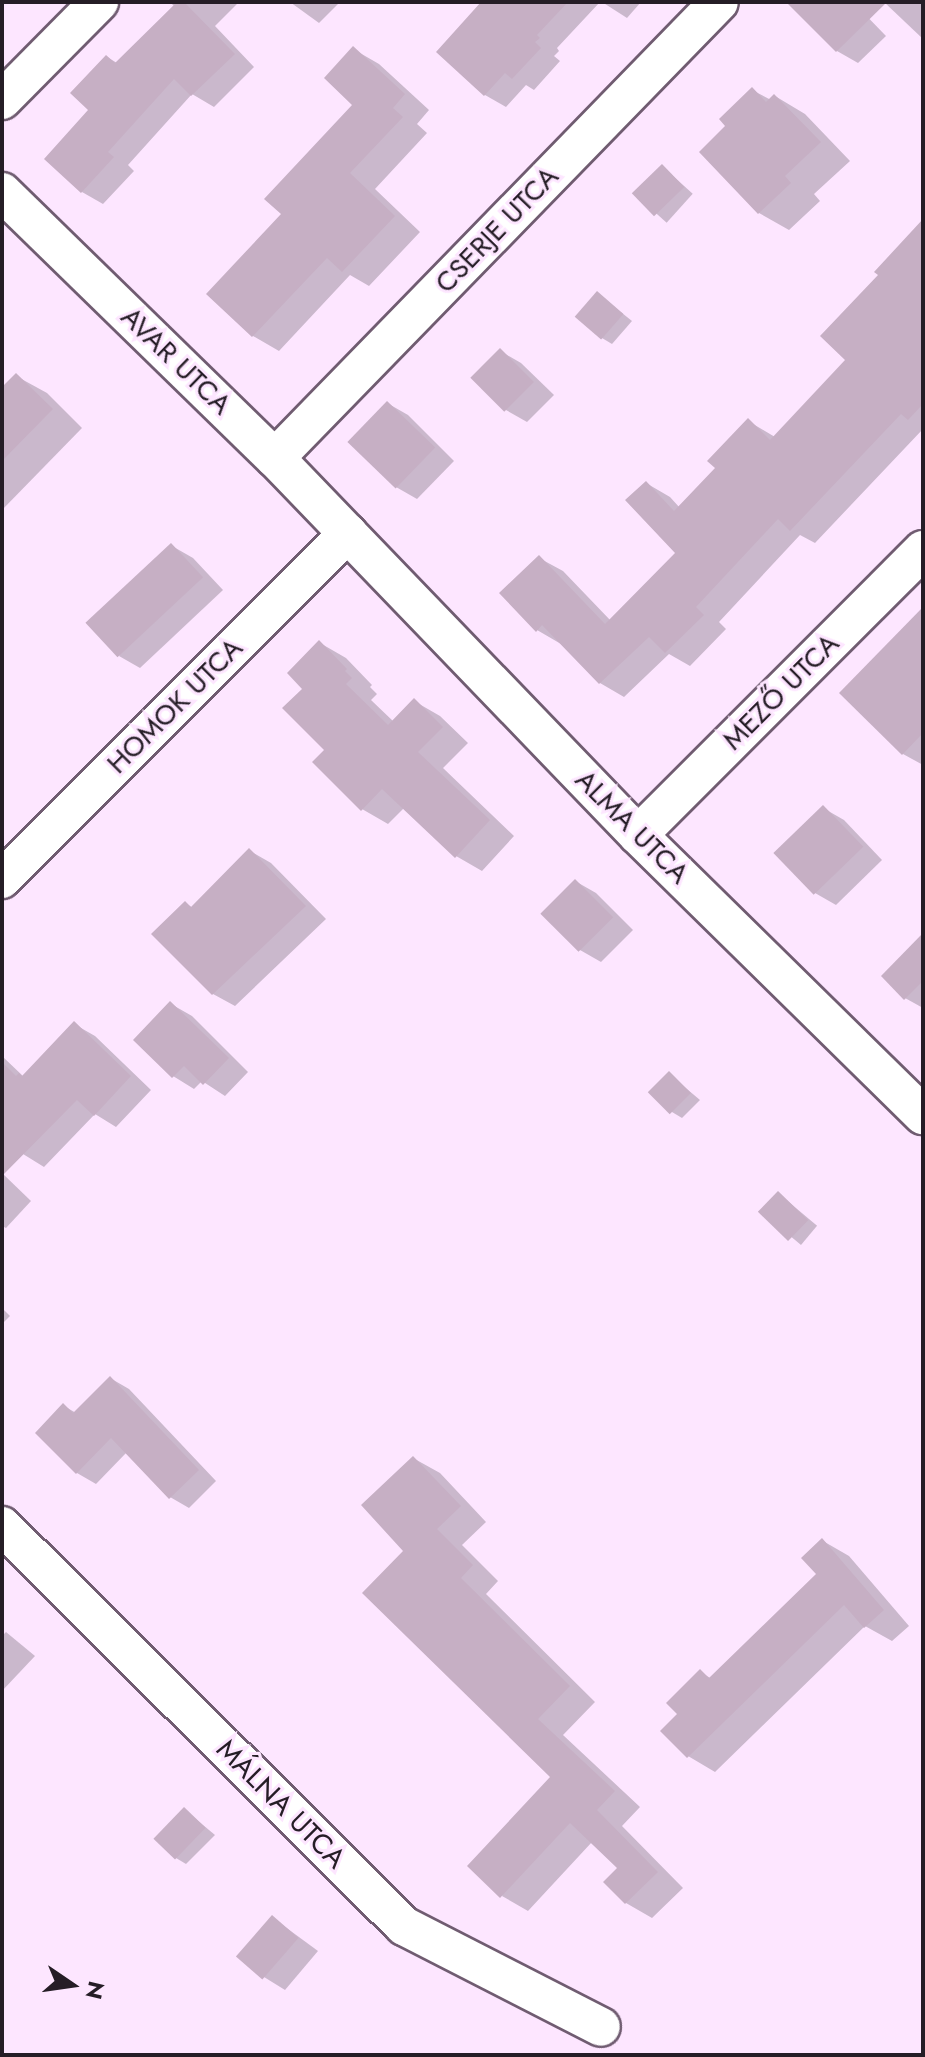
<!DOCTYPE html>
<html>
<head>
<meta charset="utf-8">
<style>
  body { margin:0 }
  #map { position:relative; width:925px; height:2057px; overflow:hidden; background:#fde6ff; font-family:Jost,sans-serif }
  div>[style] { position:absolute }
  .shadow>* { inset:0; background:#0003; transform-origin:0 0 }
  .building>* { inset:0; background:#c6afc4; transform-origin:0 0 }
  .roads { filter:drop-shadow(2px 0 #705c71) drop-shadow(-2px 0 #705c71) drop-shadow(0 2px #705c71) drop-shadow(0 -2px #705c71) }
  .minor>* { height:38px; margin:-19px; padding:0 19px; transform-origin:19px; border-radius:19px; background:#fff }
  span { translate:-50% -50%; white-space:nowrap; text-align:center; line-height:1.15; -webkit-text-stroke:6px #fde6ff; paint-order:stroke }
  .street-label { font-size:28px; color:#251d26 }
  .frame { position:absolute; inset:0; border:4px solid #251d26; pointer-events:none }
  .north { position:absolute; left:32px; top:1945px; width:80px; height:80px; -webkit-text-stroke:6px #fde6ff; paint-order:stroke; rotate:103deg; font-size:22px; font-weight:700; line-height:32px; text-align:center; color:#251d26 }
  .north::after { content:''; display:block; margin:auto; width:28px; height:36px; background:#251d26; clip-path:polygon(50% 0,100% 100%,50% 72%,0 100%) }
</style>
</head>
<body>
<div id="map">
  <div class="shadow">
    <div style="clip-path:polygon(170px 2px,239px 2px,215px 26px,254px 67px,214px 107px,192px 94px,128px 165px,134px 171px,103px 204px,82px 192px,91px 110px,107px 57px,117px 63px,175px 7px)"></div>
    <div style="clip-path:polygon(290px 2px,340px 2px,319px 23px)"></div>
    <div style="clip-path:polygon(484px 2px,600px 2px,557px 48px,559px 51px,554px 56px,560px 61px,534px 90px,526px 85px,506px 107px,485px 95px,439px 52px)"></div>
    <div style="clip-path:polygon(602px 2px,641px 2px,627px 18px)"></div>
    <div style="clip-path:polygon(808px 2px,853px 2px,886px 36px,858px 63px,837px 51px,798px 11px)"></div>
    <div style="clip-path:polygon(884px 2px,923px 2px,923px 39px)"></div>
    <div style="clip-path:polygon(353px 49px,379px 64px,429px 110px,417px 124px,427px 133px,375px 189px,420px 232px,369px 286px,350px 275px,279px 351px,253px 336px,209px 294px,284px 214px,355px 105px)"></div>
    <div style="clip-path:polygon(752px 90px,771px 100px,775px 96px,805px 114px,850px 161px,814px 194px,820px 201px,789px 230px,759px 213px,728px 126px)"></div>
    <div style="left:663px;top:167px;width:40px;height:39px;rotate:42deg"></div>
    <div style="clip-path:polygon(923px 243px,923px 429px,815px 543px,800px 535px,719px 622px,726px 629px,690px 666px,669px 654px,624px 697px,600px 683px,561px 644px,537px 630px,539px 558px,563px 571px,611px 621px,678px 553px,646px 483px,670px 497px,680px 508px,718px 468px,748px 421px,775px 437px,848px 360px)"></div>
    <div style="clip-path:polygon(597px 293px,632px 321px,612px 344px,602px 338px)"></div>
    <div style="clip-path:polygon(500px 351px,521px 363px,554px 395px,527px 422px,506px 410px)"></div>
    <div style="clip-path:polygon(16px 376px,47px 393px,82px 428px,2px 510px,2px 390px)"></div>
    <div style="clip-path:polygon(387px 403px,408px 415px,454px 461px,417px 499px,396px 487px,350px 442px)"></div>
    <div style="clip-path:polygon(172px 546px,193px 558px,223px 590px,140px 668px,119px 656px)"></div>
    <div style="clip-path:polygon(923px 610px,923px 765px,903px 754px)"></div>
    <div style="clip-path:polygon(320px 643px,346px 658px,372px 685px,370px 687px,377px 694px,371px 700px,394px 722px,414px 701px,440px 716px,468px 743px,443px 768px,514px 836px,482px 871px,456px 856px,405px 807px,388px 824px,362px 809px,327px 750px,305px 689px)"></div>
    <div style="clip-path:polygon(823px 808px,844px 820px,882px 860px,836px 905px,815px 893px)"></div>
    <div style="clip-path:polygon(250px 851px,271px 863px,326px 919px,235px 1006px,213px 994px,154px 934px,185px 903px,193px 908px)"></div>
    <div style="clip-path:polygon(575px 881px,596px 893px,633px 930px,601px 962px,580px 950px,543px 913px)"></div>
    <div style="clip-path:polygon(923px 939px,923px 1008px,905px 998px)"></div>
    <div style="clip-path:polygon(171px 1004px,192px 1016px,248px 1072px,225px 1096px,202px 1081px,194px 1089px,173px 1076px)"></div>
    <div style="clip-path:polygon(74px 1024px,95px 1036px,151px 1090px,116px 1127px,95px 1114px,44px 1167px,23px 1154px,2px 1134px,2px 1056px,24px 1077px)"></div>
    <div style="clip-path:polygon(669px 1074px,700px 1100px,682px 1118px,672px 1112px)"></div>
    <div style="clip-path:polygon(2px 1173px,31px 1201px,6px 1228px,2px 1226px)"></div>
    <div style="left:778px;top:1193px;width:51px;height:25px;rotate:40deg"></div>
    <div style="clip-path:polygon(2px 1308px,10px 1316px,2px 1324px)"></div>
    <div style="clip-path:polygon(110px 1378px,129px 1389px,216px 1481px,189px 1508px,170px 1497px,127px 1452px,96px 1484px,77px 1473px,64px 1406px,76px 1413px)"></div>
    <div style="clip-path:polygon(413px 1458px,440px 1473px,486px 1522px,462px 1545px,498px 1581px,486px 1594px,595px 1702px,563px 1735px,640px 1807px,622px 1826px,683px 1888px,652px 1918px,626px 1903px,620px 1868px,592px 1842px,528px 1911px,502px 1896px,552px 1777px,406px 1551px)"></div>
    <div style="clip-path:polygon(823px 1541px,849px 1556px,909px 1626px,892px 1641px,865px 1626px,715px 1772px,688px 1756px,679px 1714px,700px 1672px,712px 1679px,819px 1574px)"></div>
    <div style="clip-path:polygon(6px 1632px,35px 1656px,2px 1691px,2px 1636px)"></div>
    <div style="clip-path:polygon(185px 1810px,215px 1835px,186px 1864px,176px 1858px)"></div>
    <div style="clip-path:polygon(273px 1918px,318px 1951px,285px 1990px,264px 1977px)"></div>
  </div>
  <div class="building">
    <div style="clip-path:polygon(177px 2px,184px 2px,235px 54px,191px 96px,174px 79px,108px 152px,114px 157px,81px 193px,44px 159px,88px 110px,70px 93px,106px 55px,115px 63px)"></div>
    <div style="clip-path:polygon(481px 2px,568px 2px,537px 35px,540px 38px,535px 42px,541px 48px,512px 79px,505px 73px,484px 96px,436px 52px)"></div>
    <div style="clip-path:polygon(786px 2px,887px 2px,836px 52px)"></div>
    <div style="clip-path:polygon(353px 46px,405px 94px,393px 108px,403px 117px,350px 173px,395px 216px,342px 272px,327px 258px,252px 337px,206px 294px,281px 214px,264px 199px,352px 105px,324px 78px)"></div>
    <div style="clip-path:polygon(752px 87px,766px 102px,774px 94px,821px 142px,785px 176px,791px 183px,758px 214px,699px 152px,725px 126px,719px 119px)"></div>
    <div style="left:662px;top:164px;width:32px;height:42px;rotate:46deg"></div>
    <div style="clip-path:polygon(923px 219px,923px 404px,908px 420px,901px 414px,790px 531px,778px 519px,696px 607px,704px 615px,665px 653px,649px 637px,599px 684px,542px 625px,536px 632px,499px 593px,539px 555px,605px 624px,675px 553px,625px 500px,646px 481px,674px 511px,715px 468px,707px 461px,748px 418px,770px 440px,845px 360px,820px 336px,878px 275px,874px 272px)"></div>
    <div style="left:597px;top:291px;width:35px;height:34px;rotate:41deg"></div>
    <div style="left:500px;top:348px;width:48px;height:42px;rotate:45deg"></div>
    <div style="clip-path:polygon(16px 373px,53px 409px,2px 461px,2px 387px)"></div>
    <div style="left:387px;top:401px;width:67px;height:57px;rotate:44deg"></div>
    <div style="left:171px;top:543px;width:47px;height:117px;rotate:47deg"></div>
    <div style="clip-path:polygon(923px 607px,923px 733px,902px 755px,839px 693px)"></div>
    <div style="clip-path:polygon(319px 640px,347px 669px,345px 671px,352px 678px,346px 684px,388px 725px,414px 698px,443px 727px,418px 752px,490px 820px,455px 858px,382px 789px,361px 811px,312px 762px,324px 750px,282px 708px,302px 689px,287px 673px)"></div>
    <div style="left:823px;top:805px;width:58px;height:69px;rotate:46deg"></div>
    <div style="clip-path:polygon(249px 848px,306px 906px,212px 995px,151px 934px,185px 901px,191px 907px)"></div>
    <div style="left:575px;top:879px;width:54px;height:49px;rotate:45deg"></div>
    <div style="clip-path:polygon(923px 933px,923px 981px,904px 1000px,881px 976px)"></div>
    <div style="clip-path:polygon(170px 1001px,229px 1058px,203px 1085px,184px 1066px,172px 1078px,133px 1040px)"></div>
    <div style="clip-path:polygon(74px 1021px,131px 1076px,94px 1116px,77px 1100px,2px 1176px,2px 1062px,16px 1076px,19px 1073px,22px 1076px)"></div>
    <div style="left:669px;top:1071px;width:31px;height:30px;rotate:45deg"></div>
    <div style="left:778px;top:1191px;width:42px;height:29px;rotate:44deg"></div>
    <div style="clip-path:polygon(110px 1376px,199px 1470px,169px 1499px,111px 1438px,76px 1474px,35px 1433px,63px 1403px,73px 1413px)"></div>
    <div style="clip-path:polygon(413px 1456px,461px 1506px,437px 1529px,473px 1565px,461px 1578px,570px 1686px,538px 1719px,615px 1791px,597px 1810px,658px 1872px,625px 1904px,603px 1882px,617px 1868px,570px 1823px,500px 1898px,467px 1866px,550px 1777px,362px 1593px,403px 1551px,361px 1505px)"></div>
    <div style="clip-path:polygon(822px 1538px,884px 1610px,864px 1628px,844px 1605px,687px 1758px,660px 1731px,677px 1714px,666px 1703px,700px 1669px,709px 1678px,816px 1574px,801px 1558px)"></div>
    <div style="left:184px;top:1807px;width:30px;height:44px;rotate:44deg"></div>
    <div style="left:272px;top:1915px;width:35px;height:55px;rotate:41deg"></div>
  </div>
  <div class="roads">
    <div class="minor">
      <div style="left:2px;top:100px;width:138px;rotate:-45.3deg"></div>
      <div style="left:2px;top:192px;width:381px;rotate:44.3deg"></div>
      <div style="left:275px;top:458px;width:523px;rotate:46.08deg"></div>
      <div style="left:638px;top:835px;width:400px;rotate:44.5deg"></div>
      <div style="left:275px;top:458px;width:636px;rotate:-45.76deg"></div>
      <div style="left:638px;top:835px;width:403px;rotate:-45deg"></div>
      <div style="left:2px;top:879px;width:489px;rotate:-45deg"></div>
      <div style="left:2px;top:1526px;width:567px;rotate:44.86deg"></div>
      <div style="left:404px;top:1926px;width:221px;rotate:27.1deg"></div>
    </div>
  </div>
  <div class="street-label">
    <span style="left:497px;top:230px;rotate:-46deg">CSERJE UTCA</span>
    <span style="left:176px;top:361px;rotate:44deg">AVAR UTCA</span>
    <span style="left:781px;top:692px;rotate:-45deg">MEZŐ UTCA</span>
    <span style="left:175px;top:706px;rotate:-45deg">HOMOK UTCA</span>
    <span style="left:632px;top:827px;rotate:45deg">ALMA UTCA</span>
    <span style="left:281px;top:1804px;rotate:45deg">MÁLNA UTCA</span>
  </div>
  <div class="frame"></div>
  <div class="north">N</div>
</div>
</body>
</html>
